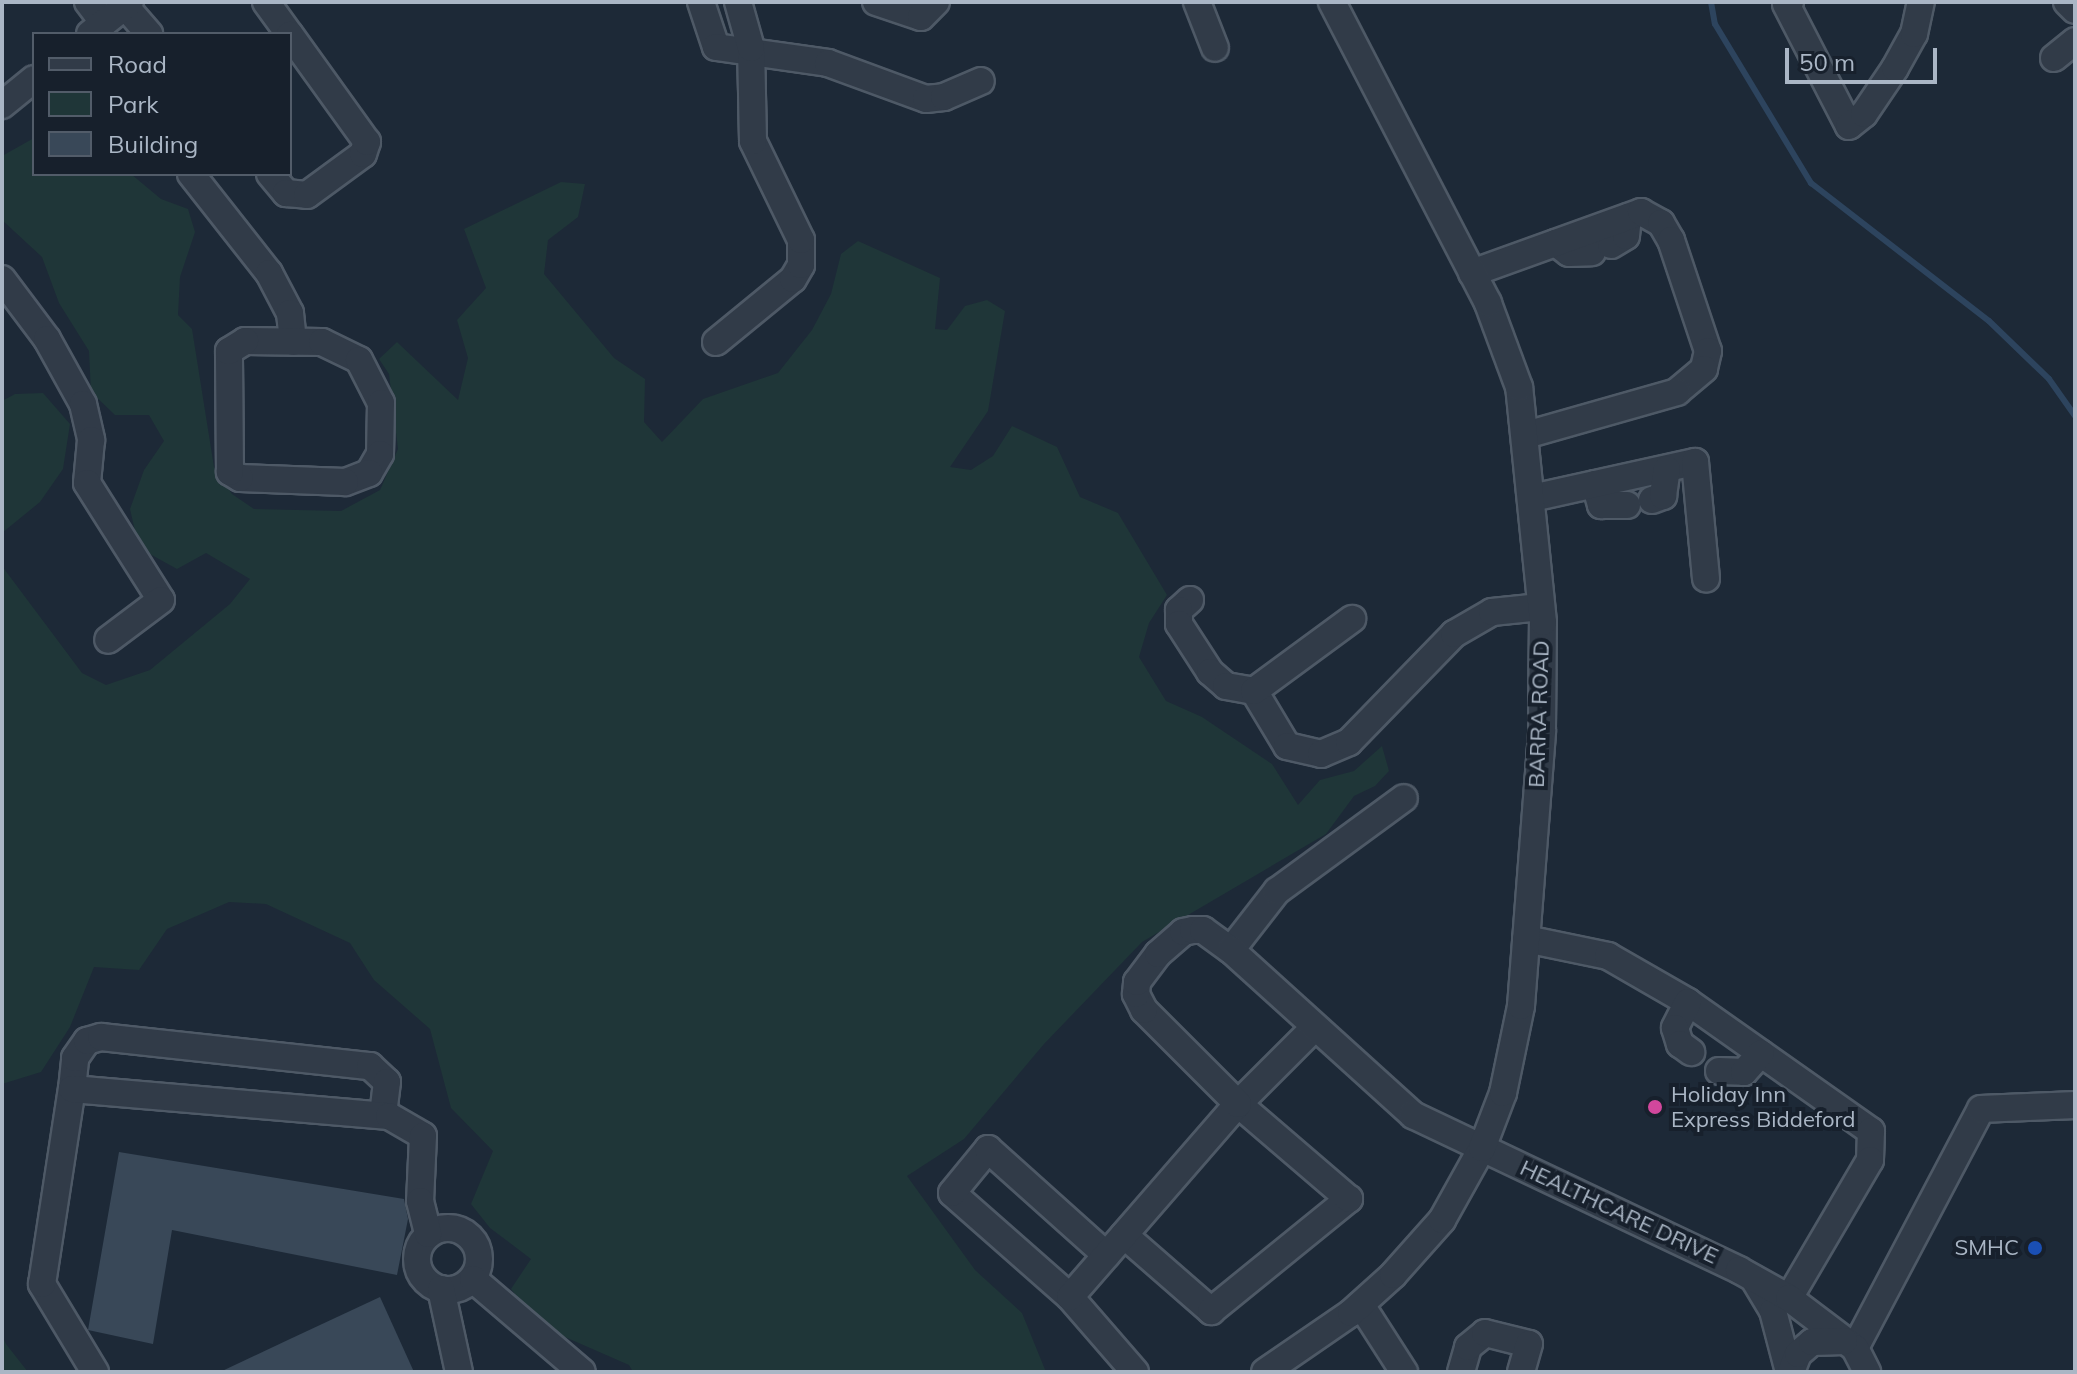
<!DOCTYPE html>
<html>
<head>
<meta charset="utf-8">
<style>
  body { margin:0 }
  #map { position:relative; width:2077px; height:1374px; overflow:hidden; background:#1d2937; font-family:Mulish,sans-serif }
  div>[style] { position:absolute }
  .green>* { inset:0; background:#1f3638 }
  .stream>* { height:6px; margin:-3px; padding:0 3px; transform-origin:3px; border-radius:3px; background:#2d445e }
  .building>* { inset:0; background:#394858 }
  .roads { filter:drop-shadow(2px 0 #4e5966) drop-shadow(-2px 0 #4e5966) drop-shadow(0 2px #4e5966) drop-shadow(0 -2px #4e5966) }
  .minor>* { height:26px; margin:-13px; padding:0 13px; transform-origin:13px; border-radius:13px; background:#313b48 }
  .minor>.ring { margin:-13px; padding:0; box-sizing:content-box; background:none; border:26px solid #313b48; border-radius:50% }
  .dots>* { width:22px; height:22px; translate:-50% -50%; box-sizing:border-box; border:4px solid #17202c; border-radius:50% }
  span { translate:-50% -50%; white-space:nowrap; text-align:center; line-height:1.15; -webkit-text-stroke:8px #17202c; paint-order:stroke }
  .street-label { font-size:22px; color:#aab6c5 }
  .poi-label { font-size:22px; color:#aab6c5 }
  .left { translate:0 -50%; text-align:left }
  .right { translate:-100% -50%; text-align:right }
  .frame { position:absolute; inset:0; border:4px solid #aab6c5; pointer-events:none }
  .legend { position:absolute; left:32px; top:32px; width:260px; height:144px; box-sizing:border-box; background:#17202c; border:2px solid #525c69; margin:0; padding:10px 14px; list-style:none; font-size:24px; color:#aab6c5 }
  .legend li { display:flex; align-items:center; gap:16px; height:40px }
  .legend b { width:40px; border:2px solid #525c69 }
  .scale { position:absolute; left:1785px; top:48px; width:152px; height:36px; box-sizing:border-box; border:4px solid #aab6c5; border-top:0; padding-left:10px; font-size:24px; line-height:28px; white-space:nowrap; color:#aab6c5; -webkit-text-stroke:6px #17202c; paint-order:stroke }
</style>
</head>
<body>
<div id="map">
  <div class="green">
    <div style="clip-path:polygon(34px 138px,34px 174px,131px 174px,161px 199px,188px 209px,195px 232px,180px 277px,178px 315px,192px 329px,214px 467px,232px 494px,254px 509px,341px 511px,380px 490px,398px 449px,389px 374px,379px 359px,397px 342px,458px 400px,468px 358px,457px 320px,486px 288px,464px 229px,561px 182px,585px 184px,578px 217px,548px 240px,544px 274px,614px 358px,645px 379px,644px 422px,662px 442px,703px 399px,778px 373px,812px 330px,831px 294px,841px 254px,858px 241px,940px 278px,935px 329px,947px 330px,965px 306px,987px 300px,1005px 311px,988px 411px,950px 467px,971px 470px,993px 456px,1012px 426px,1057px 447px,1080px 497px,1118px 513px,1167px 595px,1149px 623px,1139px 657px,1166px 701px,1202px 717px,1272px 764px,1298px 805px,1320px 780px,1354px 771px,1382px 746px,1389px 771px,1375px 786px,1354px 796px,1326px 834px,1142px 942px,1044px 1044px,964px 1139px,907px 1176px,975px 1270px,1022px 1313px,1046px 1372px,633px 1372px,629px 1365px,565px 1337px,532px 1316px,511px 1289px,531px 1259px,490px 1228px,471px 1204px,493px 1151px,451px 1108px,430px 1029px,374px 980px,350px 943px,266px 904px,229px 902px,167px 929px,139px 970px,94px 967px,70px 1027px,41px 1072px,2px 1084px,2px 566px,82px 673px,106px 685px,150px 670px,230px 604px,250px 579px,206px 553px,177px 569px,139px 548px,130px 509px,144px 470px,164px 441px,149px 415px,115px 415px,91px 392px,89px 351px,59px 303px,42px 257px,2px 220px,2px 156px)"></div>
    <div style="clip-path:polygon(43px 393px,70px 424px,63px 469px,40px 502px,2px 533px,2px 401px,15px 394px)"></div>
    <div style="clip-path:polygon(2px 1335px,6px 1344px,28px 1372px,2px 1372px)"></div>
  </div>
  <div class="stream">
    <div style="left:1711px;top:2px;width:22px;rotate:80deg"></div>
    <div style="left:1715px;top:24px;width:186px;rotate:58.9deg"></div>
    <div style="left:1811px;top:183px;width:225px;rotate:37.8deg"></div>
    <div style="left:1989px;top:321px;width:83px;rotate:44deg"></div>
    <div style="left:2049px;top:379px;width:45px;rotate:54.9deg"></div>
  </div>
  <div class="building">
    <div style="clip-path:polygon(119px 1152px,404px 1199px,408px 1219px,397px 1275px,172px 1230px,153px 1344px,88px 1330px)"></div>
    <div style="clip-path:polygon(380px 1297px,414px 1372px,220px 1372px,290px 1339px)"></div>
  </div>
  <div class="roads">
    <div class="minor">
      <div style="left:88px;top:2px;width:26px;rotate:53deg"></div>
      <div style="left:266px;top:2px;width:39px;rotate:54deg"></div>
      <div style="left:701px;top:2px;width:47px;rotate:71.6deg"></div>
      <div style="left:716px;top:47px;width:113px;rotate:8.1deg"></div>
      <div style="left:828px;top:63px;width:104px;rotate:20.2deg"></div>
      <div style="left:926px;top:99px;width:18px;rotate:-6deg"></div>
      <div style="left:944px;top:97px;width:40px;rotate:-23.4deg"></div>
      <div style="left:876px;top:2px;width:47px;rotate:18.4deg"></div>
      <div style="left:921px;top:17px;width:21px;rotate:-45deg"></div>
      <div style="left:1197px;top:2px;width:49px;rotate:68.6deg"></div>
      <div style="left:1790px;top:2px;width:4px;rotate:153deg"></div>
      <div style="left:1786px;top:4px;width:137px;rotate:62.7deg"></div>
      <div style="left:1849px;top:126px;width:19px;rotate:-39deg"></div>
      <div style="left:1864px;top:114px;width:55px;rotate:-56deg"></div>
      <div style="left:1895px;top:68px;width:39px;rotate:-61deg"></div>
      <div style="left:1914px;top:34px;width:33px;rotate:-78deg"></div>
      <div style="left:2067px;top:2px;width:11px;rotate:45deg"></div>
      <div style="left:125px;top:6px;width:37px;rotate:49deg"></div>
      <div style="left:90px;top:34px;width:51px;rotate:-38.7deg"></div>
      <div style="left:2054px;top:58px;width:27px;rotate:-39deg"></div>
      <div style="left:2px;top:105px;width:41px;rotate:-39.1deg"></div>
      <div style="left:191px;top:174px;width:126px;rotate:51.8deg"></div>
      <div style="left:269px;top:273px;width:45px;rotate:62.3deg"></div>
      <div style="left:290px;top:313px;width:29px;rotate:84deg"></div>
      <div style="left:270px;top:174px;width:25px;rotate:50deg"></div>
      <div style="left:286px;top:193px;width:21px;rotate:5deg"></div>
      <div style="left:307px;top:195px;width:69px;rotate:-36.2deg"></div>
      <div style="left:363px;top:154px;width:13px;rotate:-72deg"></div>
      <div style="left:367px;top:142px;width:132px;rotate:-125.7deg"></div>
      <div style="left:1556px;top:243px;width:16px;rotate:38deg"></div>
      <div style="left:1569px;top:253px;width:23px;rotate:-2deg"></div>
      <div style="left:1611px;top:245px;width:17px;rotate:-31deg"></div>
      <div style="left:1626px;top:236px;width:19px;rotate:-84deg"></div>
      <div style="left:1472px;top:273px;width:180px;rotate:-19.8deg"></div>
      <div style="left:1641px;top:212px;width:23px;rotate:29deg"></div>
      <div style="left:1661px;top:223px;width:20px;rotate:60deg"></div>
      <div style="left:1671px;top:240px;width:117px;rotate:71.6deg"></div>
      <div style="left:1708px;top:351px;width:18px;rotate:103deg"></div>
      <div style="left:1704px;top:369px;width:35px;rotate:140deg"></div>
      <div style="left:1677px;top:392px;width:157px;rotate:164.1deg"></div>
      <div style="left:2px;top:279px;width:75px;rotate:53.1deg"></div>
      <div style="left:47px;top:339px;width:74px;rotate:61deg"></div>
      <div style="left:83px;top:404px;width:37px;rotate:77deg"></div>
      <div style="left:91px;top:440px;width:43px;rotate:95.3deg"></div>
      <div style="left:87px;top:483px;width:138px;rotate:57.7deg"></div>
      <div style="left:161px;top:600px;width:66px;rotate:143deg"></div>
      <div style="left:245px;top:341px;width:77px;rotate:0.7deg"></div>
      <div style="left:322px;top:342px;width:41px;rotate:25.9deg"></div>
      <div style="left:359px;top:360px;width:48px;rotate:62.9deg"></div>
      <div style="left:381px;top:403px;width:51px;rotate:91.1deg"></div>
      <div style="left:380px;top:454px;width:22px;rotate:120deg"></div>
      <div style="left:369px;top:473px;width:26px;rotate:159deg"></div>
      <div style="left:345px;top:482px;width:105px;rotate:-177.8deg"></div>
      <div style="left:240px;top:478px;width:12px;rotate:-149deg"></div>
      <div style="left:230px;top:472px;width:121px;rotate:-90.5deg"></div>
      <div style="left:229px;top:351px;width:19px;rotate:-32deg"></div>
      <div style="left:716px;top:342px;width:99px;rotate:-39.3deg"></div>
      <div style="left:793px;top:279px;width:16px;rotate:-60deg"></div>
      <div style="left:801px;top:265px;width:25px;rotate:-90deg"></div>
      <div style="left:801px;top:240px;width:110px;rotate:-115.9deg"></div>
      <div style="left:753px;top:141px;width:93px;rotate:-91.2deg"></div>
      <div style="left:751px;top:48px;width:48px;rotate:-105.8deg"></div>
      <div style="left:1595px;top:484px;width:22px;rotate:74deg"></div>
      <div style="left:1601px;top:505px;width:26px"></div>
      <div style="left:1532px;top:498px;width:167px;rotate:-12.5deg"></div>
      <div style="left:1695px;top:462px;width:117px;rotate:84.6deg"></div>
      <div style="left:1652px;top:500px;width:12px;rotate:-20deg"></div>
      <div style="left:1663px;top:496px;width:27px;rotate:-82deg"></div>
      <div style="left:1190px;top:600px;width:15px;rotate:138deg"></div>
      <div style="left:1179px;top:610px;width:14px;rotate:90deg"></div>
      <div style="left:1179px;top:624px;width:57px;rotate:57.1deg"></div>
      <div style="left:1210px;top:672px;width:21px;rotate:41deg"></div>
      <div style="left:1226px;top:686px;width:28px;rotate:10deg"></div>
      <div style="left:1254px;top:691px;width:64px;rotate:59deg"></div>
      <div style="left:1287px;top:746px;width:35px;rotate:13deg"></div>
      <div style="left:1321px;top:754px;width:30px;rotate:-23deg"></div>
      <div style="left:1349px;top:742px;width:151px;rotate:-45.8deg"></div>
      <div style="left:1454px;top:634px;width:44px;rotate:-30.1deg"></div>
      <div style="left:1492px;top:612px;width:49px;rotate:-5.8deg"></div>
      <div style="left:1254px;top:691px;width:122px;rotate:-36.3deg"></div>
      <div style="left:1526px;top:939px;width:84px;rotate:11.7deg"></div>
      <div style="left:1608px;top:956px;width:92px;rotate:29.9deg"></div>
      <div style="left:1688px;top:1002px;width:224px;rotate:35.2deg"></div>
      <div style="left:1871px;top:1131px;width:29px;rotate:92deg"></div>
      <div style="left:1870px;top:1160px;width:160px;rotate:120.4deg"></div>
      <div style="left:1231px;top:950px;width:75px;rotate:-52.1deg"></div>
      <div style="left:1277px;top:891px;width:157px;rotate:-36.2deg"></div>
      <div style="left:1688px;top:1002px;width:29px;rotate:117deg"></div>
      <div style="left:1675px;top:1028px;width:17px;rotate:73deg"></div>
      <div style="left:1680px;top:1044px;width:14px;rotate:36deg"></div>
      <div style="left:1719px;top:1071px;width:25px;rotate:2deg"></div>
      <div style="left:1744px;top:1072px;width:25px;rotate:-48deg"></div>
      <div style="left:72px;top:1089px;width:31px;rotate:-84deg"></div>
      <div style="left:75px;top:1058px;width:21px;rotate:-55deg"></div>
      <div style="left:87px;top:1041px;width:15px;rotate:-16deg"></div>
      <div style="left:101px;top:1037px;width:271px;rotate:6.2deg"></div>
      <div style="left:370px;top:1066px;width:23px;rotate:43deg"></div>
      <div style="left:387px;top:1082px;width:33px;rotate:97deg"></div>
      <div class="ring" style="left:417px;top:1228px;width:36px;height:36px"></div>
      <div style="left:1124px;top:1235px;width:116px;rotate:41.1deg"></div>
      <div style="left:1211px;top:1311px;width:178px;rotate:-39.1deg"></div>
      <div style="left:1349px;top:1199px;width:146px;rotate:-139.4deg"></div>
      <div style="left:1238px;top:1104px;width:107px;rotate:-45deg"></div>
      <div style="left:473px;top:1279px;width:143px;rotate:40.5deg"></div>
      <div style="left:1754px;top:1279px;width:37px;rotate:59deg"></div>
      <div style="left:1773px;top:1311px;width:63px;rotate:75.3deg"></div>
      <div style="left:441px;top:1289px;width:85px;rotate:77.8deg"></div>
      <div style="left:1070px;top:1297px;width:157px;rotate:-138.6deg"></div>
      <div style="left:952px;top:1193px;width:57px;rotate:-50.7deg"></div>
      <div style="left:988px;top:1149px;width:159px;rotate:41.9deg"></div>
      <div style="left:1361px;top:1305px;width:80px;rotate:57.3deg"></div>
      <div style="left:1855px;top:1348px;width:270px;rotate:-62.2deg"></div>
      <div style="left:1981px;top:1109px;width:94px;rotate:-2.4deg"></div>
      <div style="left:95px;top:1372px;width:103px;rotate:-121.1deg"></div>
      <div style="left:42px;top:1284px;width:197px;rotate:-81.3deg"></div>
      <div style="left:72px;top:1089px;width:318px;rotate:4.9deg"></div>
      <div style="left:389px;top:1116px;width:39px;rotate:30deg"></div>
      <div style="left:423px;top:1136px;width:65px;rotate:92.6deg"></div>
      <div style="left:420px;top:1201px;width:34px;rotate:76deg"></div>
      <div style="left:1135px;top:1372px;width:99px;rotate:-130.9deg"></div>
      <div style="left:1070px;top:1297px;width:256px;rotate:-49deg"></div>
      <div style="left:1238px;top:1104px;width:133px;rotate:-135deg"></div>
      <div style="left:1144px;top:1010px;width:18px;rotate:-117deg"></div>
      <div style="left:1136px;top:994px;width:12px;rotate:-85deg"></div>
      <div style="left:1137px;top:982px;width:35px;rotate:-53deg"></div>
      <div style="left:1158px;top:954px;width:33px;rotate:-41deg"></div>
      <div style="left:1183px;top:932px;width:10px;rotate:-11deg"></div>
      <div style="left:1193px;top:930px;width:10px"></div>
      <div style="left:1203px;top:930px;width:34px;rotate:36deg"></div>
      <div style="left:1231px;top:950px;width:246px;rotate:42.2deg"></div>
      <div style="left:1413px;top:1115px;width:361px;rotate:25.4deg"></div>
      <div style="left:1739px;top:1270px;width:57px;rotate:29.2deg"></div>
      <div style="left:1789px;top:1298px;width:83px;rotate:37.1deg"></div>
      <div style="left:1855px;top:1348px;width:27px;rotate:63deg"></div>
      <div style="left:1265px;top:1372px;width:104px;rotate:-34.5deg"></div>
      <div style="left:1351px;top:1313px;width:57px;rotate:-42.1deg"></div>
      <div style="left:1393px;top:1275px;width:74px;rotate:-48.3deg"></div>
      <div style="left:1442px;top:1220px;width:82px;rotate:-60.9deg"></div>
      <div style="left:1482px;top:1148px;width:59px;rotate:-69.1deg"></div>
      <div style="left:1503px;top:1093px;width:89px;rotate:-78.3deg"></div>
      <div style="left:1521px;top:1006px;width:277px;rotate:-85.6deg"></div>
      <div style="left:1542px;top:730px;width:108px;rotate:-89.5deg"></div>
      <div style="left:1543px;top:622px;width:236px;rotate:-95.8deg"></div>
      <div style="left:1519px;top:387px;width:90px;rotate:-110.3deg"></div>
      <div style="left:1488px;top:303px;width:339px;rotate:-117.4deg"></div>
      <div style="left:1461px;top:1372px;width:26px;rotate:-74deg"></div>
      <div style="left:1468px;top:1347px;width:22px;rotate:-39deg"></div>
      <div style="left:1485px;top:1333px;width:45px;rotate:14deg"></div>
      <div style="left:1529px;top:1344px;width:29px;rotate:106deg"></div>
      <div style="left:1791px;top:1372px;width:19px;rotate:-69deg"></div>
      <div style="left:1798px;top:1354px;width:18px;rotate:-41deg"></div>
      <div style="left:1812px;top:1342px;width:32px;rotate:-2deg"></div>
    </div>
  </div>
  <div class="dots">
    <div style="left:1655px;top:1107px;background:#d1479c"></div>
    <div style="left:2035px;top:1248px;background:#1a4fb4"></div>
  </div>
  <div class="street-label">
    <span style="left:1539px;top:714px;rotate:-88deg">BARRA ROAD</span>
    <span style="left:1619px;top:1212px;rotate:25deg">HEALTHCARE DRIVE</span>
  </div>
  <div class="poi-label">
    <span class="left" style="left:1671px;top:1107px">Holiday Inn<br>Express Biddeford</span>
    <span class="right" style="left:2019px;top:1248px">SMHC</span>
  </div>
  <div class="frame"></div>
  <ul class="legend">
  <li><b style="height:10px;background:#313b48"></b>Road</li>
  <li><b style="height:22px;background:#1f3638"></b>Park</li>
  <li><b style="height:22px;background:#394858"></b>Building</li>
  </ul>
  <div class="scale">50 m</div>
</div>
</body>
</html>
